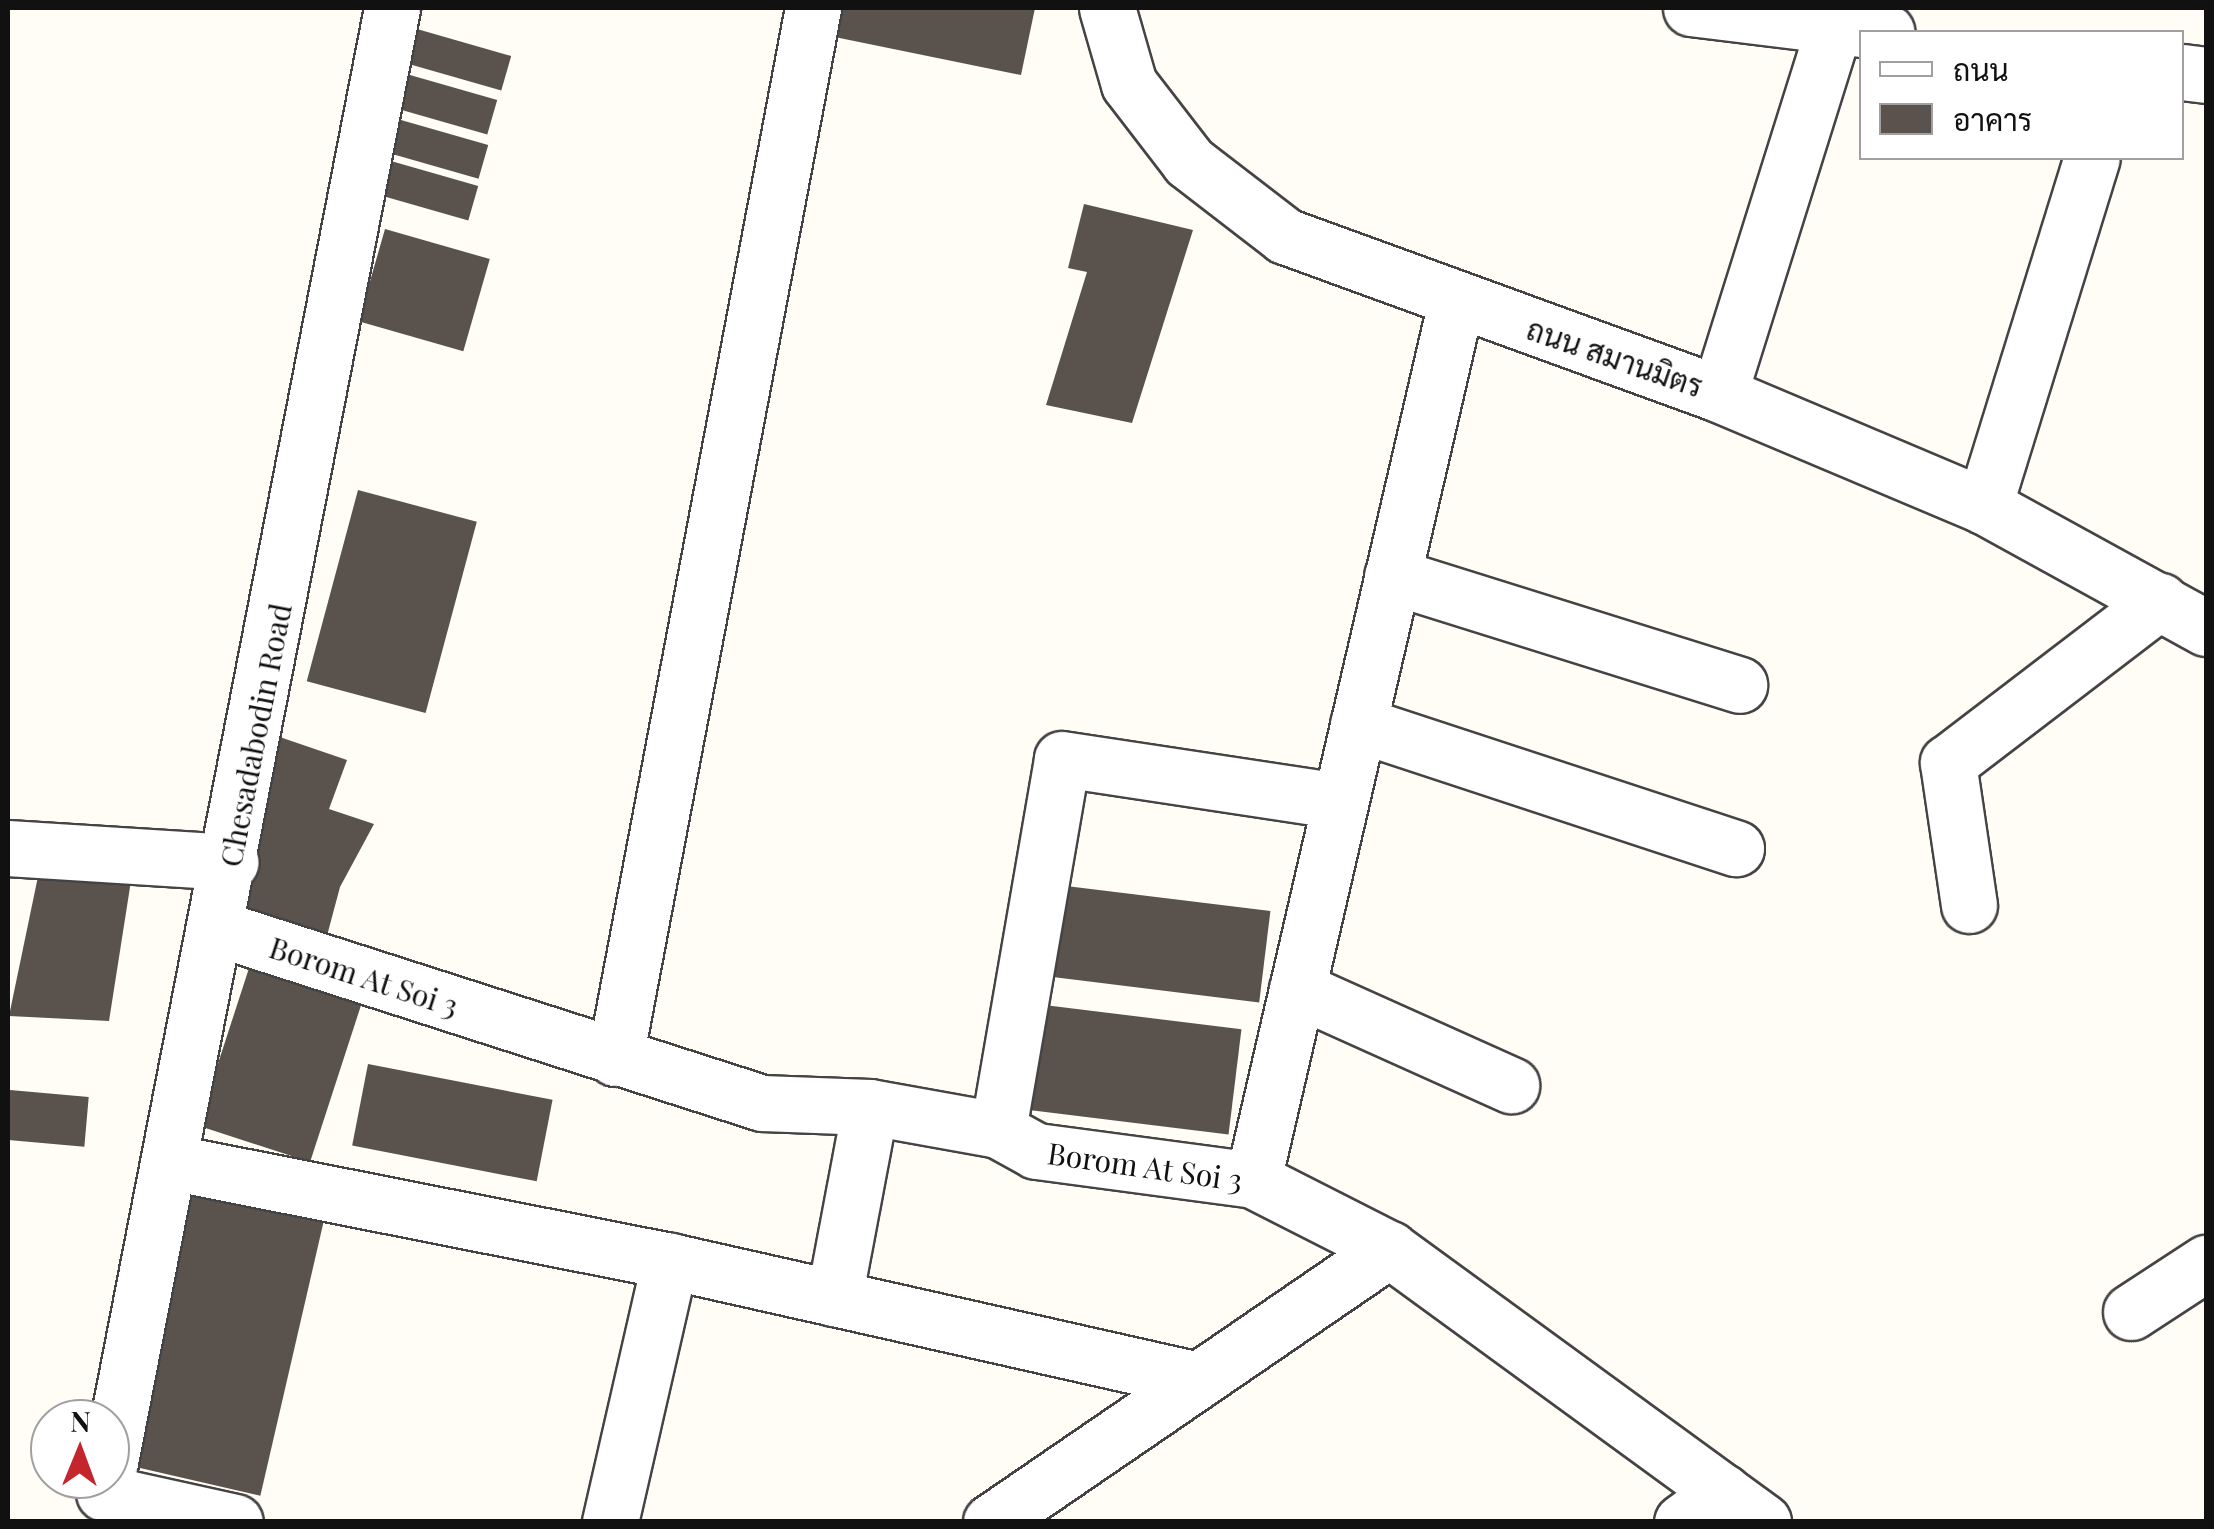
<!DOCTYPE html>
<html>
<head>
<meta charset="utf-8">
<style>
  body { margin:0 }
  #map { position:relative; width:2214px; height:1529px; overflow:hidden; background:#fffdf5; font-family:"Playfair Display",Sarabun,serif }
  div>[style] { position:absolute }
  .building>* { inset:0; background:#5a524d; transform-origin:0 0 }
  .roads { filter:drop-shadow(2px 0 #444) drop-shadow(-2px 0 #444) drop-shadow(0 2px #444) drop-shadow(0 -2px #444) }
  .minor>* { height:55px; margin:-27.5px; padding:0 27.5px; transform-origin:27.5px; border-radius:27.5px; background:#fff }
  span { translate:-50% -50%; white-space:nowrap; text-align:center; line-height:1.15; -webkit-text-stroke:10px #fff; paint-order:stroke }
  .street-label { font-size:30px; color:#111 }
  .frame { position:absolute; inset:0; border:10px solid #111; pointer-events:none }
  .legend { position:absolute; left:1859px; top:30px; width:325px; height:130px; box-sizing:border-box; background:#fff; border:2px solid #a0a0a0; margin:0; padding:12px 18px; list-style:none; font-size:30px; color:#111 }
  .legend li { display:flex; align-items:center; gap:20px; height:50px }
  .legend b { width:50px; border:2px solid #a0a0a0 }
  .north { position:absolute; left:30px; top:1399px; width:100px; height:100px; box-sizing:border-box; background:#fff; border:2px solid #a0a0a0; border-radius:50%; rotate:1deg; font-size:28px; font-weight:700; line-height:40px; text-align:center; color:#111 }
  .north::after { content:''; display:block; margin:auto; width:35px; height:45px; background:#c4262e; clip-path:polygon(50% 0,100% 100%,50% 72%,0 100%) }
</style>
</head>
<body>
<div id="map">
  <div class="building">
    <div style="clip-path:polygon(827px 8px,1035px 8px,1021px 75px,820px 34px)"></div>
    <div style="left:417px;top:29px;width:98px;height:36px;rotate:16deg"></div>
    <div style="left:403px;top:73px;width:98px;height:36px;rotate:16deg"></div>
    <div style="left:394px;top:118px;width:98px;height:35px;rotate:16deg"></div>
    <div style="left:384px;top:159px;width:98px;height:36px;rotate:16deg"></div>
    <div style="clip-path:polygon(1084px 204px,1193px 230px,1132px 423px,1046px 405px,1087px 272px,1068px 268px)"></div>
    <div style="left:385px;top:229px;width:109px;height:96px;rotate:16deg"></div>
    <div style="left:358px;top:490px;width:123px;height:198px;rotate:15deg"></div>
    <div style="clip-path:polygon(268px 733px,347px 760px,329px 809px,374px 824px,340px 887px,324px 947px,241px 922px)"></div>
    <div style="clip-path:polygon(41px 862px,133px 868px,109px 1021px,9px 1016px)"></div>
    <div style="left:1058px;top:885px;width:214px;height:92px;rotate:7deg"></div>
    <div style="left:251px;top:962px;width:118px;height:172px;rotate:18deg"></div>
    <div style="left:1036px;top:1004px;width:207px;height:106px;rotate:7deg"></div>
    <div style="left:368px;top:1064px;width:188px;height:83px;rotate:11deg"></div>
    <div style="left:10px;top:1090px;width:79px;height:50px;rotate:5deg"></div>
    <div style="left:190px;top:1187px;width:138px;height:285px;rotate:13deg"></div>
  </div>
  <div class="roads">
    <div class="minor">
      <div style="left:1107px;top:8px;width:79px;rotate:73.9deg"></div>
      <div style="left:1129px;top:84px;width:98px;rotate:52.4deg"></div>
      <div style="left:1189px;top:162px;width:121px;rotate:37.6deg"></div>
      <div style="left:1285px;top:236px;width:462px;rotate:20deg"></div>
      <div style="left:1719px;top:394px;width:288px;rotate:22.9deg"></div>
      <div style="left:1984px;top:506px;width:253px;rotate:28.8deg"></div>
      <div style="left:1691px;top:8px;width:197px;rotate:7deg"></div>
      <div style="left:2182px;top:72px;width:24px;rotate:7deg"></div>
      <div style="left:1719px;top:394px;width:386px;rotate:-72.6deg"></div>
      <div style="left:1834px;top:26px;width:18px;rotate:-93deg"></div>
      <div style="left:1984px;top:506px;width:364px;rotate:-72.8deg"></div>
      <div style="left:1392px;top:576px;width:364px;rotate:17.4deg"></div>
      <div style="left:1358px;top:724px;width:398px;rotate:18.2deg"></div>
      <div style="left:8px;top:848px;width:223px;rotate:3.6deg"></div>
      <div style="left:1969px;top:905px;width:144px;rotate:-98.4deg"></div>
      <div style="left:1948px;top:763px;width:267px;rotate:-37.4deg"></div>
      <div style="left:217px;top:928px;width:572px;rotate:17.8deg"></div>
      <div style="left:762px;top:1103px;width:108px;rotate:2.1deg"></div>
      <div style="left:870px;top:1107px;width:130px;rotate:10.2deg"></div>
      <div style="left:998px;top:1130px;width:43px;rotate:28.9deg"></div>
      <div style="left:1036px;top:1151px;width:219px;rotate:7.6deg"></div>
      <div style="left:1253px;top:1180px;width:153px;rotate:26.9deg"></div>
      <div style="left:1389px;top:1249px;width:463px;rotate:36.1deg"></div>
      <div style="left:1297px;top:989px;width:235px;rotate:24.2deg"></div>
      <div style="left:615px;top:1058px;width:1069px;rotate:-79.32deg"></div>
      <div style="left:998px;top:1130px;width:376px;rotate:-80.2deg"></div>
      <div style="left:1062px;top:759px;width:281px;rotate:8.6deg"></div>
      <div style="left:170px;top:1162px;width:510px;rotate:11.2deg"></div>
      <div style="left:670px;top:1261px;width:541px;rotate:12.7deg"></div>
      <div style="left:1253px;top:1180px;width:901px;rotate:-76.98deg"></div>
      <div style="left:834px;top:1298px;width:194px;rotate:-79.3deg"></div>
      <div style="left:2131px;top:1312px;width:90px;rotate:-33.2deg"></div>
      <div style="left:110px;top:1462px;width:1481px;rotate:-79.02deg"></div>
      <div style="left:104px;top:1493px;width:134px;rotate:12.5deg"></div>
      <div style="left:610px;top:1522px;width:268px;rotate:-77.1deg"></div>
      <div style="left:991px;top:1522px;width:483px;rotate:-34.4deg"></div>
      <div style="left:1682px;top:1522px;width:51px;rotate:-36.2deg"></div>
    </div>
  </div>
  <div class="street-label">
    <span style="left:1615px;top:357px;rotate:19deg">ถนน สมานมิตร</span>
    <span style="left:255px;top:735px;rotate:-79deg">Chesadabodin Road</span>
    <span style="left:364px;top:976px;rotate:18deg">Borom At Soi 3</span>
    <span style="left:1145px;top:1166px;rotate:8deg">Borom At Soi 3</span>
  </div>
  <div class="frame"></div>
  <ul class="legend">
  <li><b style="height:12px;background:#fff"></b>ถนน</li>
  <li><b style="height:28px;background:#5a524d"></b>อาคาร</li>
  </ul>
  <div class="north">N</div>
</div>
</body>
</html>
